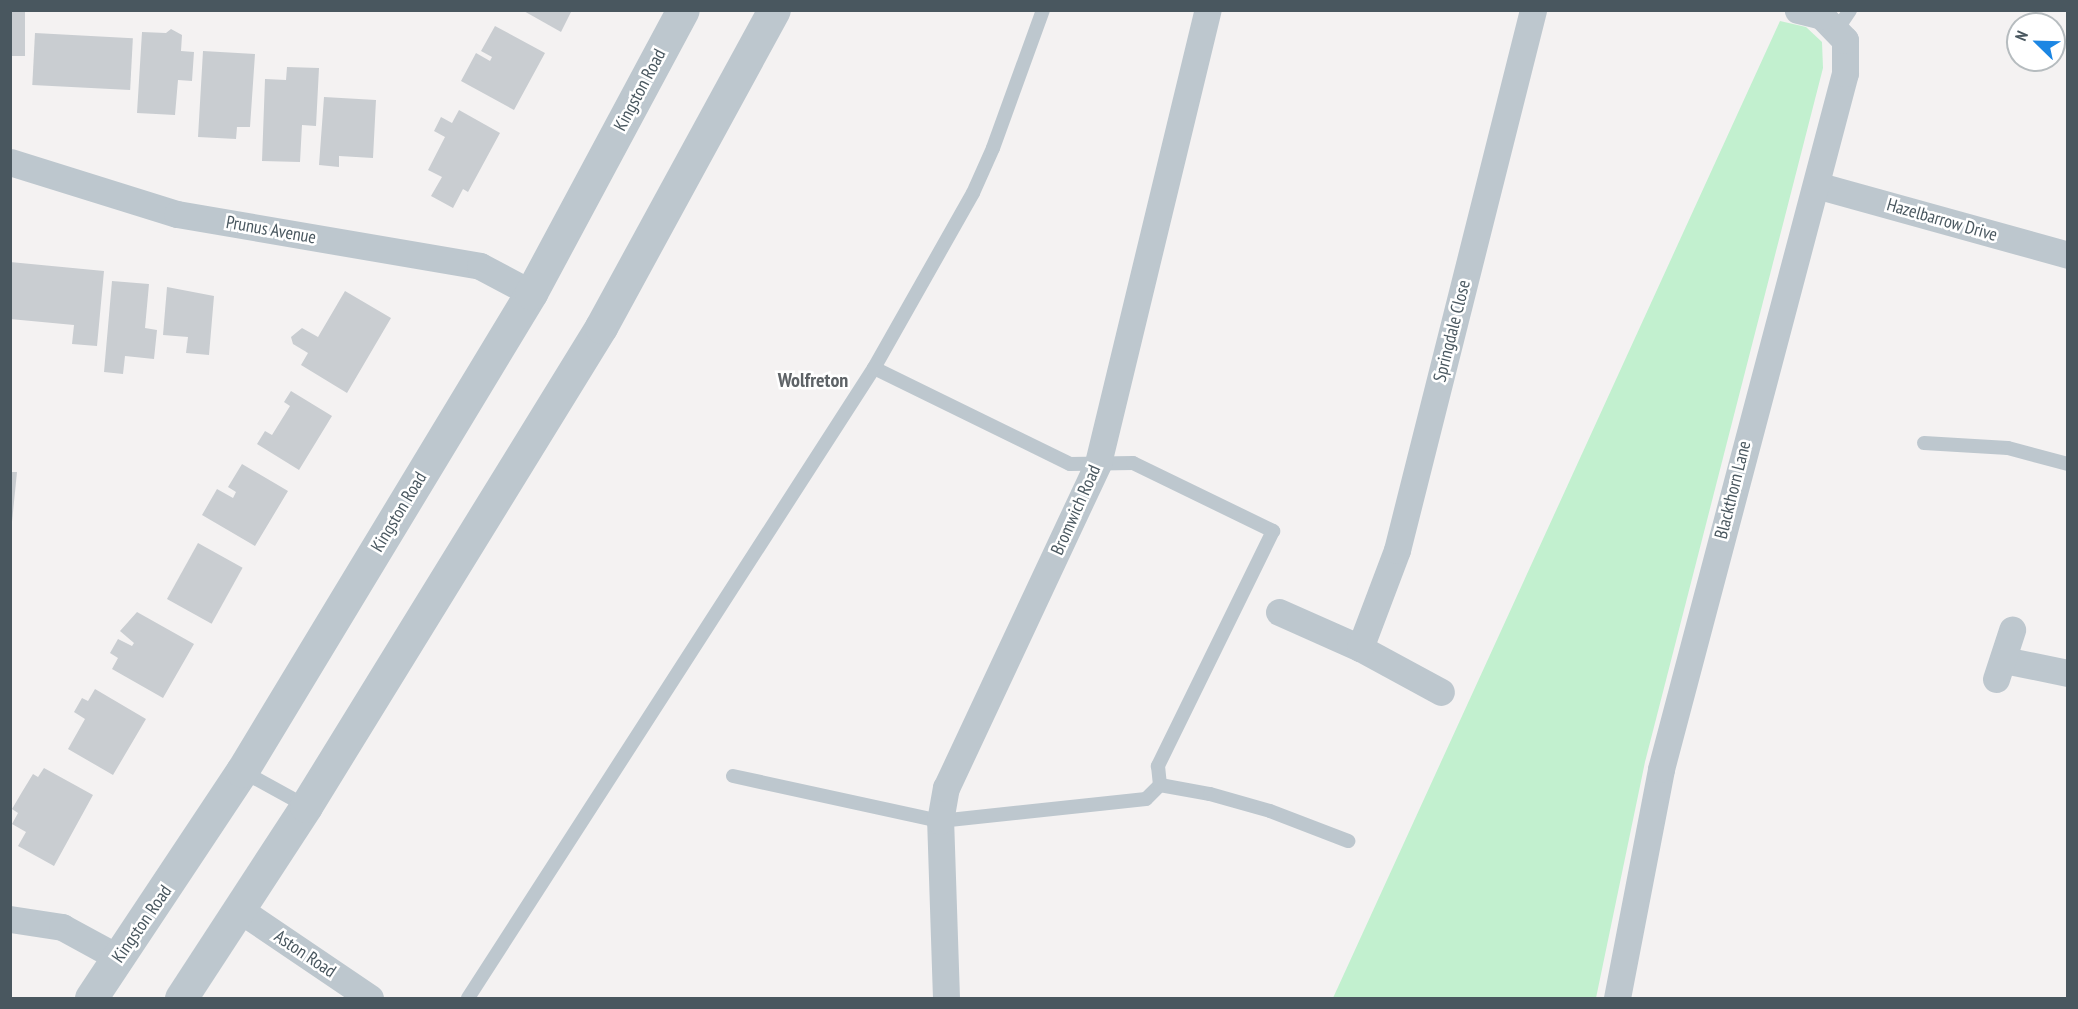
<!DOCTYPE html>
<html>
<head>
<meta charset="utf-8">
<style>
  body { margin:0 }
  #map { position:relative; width:2078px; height:1009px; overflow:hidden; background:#f4f2f2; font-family:"PT Sans Narrow",sans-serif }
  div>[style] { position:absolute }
  .green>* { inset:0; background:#c2f0cf }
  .building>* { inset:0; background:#c9cdd1; transform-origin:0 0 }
  .service>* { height:14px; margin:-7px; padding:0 7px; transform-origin:7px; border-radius:7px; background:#bdc7ce }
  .minor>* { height:27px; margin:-13.5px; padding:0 13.5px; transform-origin:13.5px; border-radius:13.5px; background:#bdc7ce }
  .tertiary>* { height:33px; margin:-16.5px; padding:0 16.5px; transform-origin:16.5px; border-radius:16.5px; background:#bdc7ce }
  span { translate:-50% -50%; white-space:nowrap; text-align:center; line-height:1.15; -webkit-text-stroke:5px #fff; paint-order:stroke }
  .street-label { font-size:18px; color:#49575f }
  .neighbourhood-label { font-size:20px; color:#5e6367; font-weight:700 }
  .frame { position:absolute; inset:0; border:12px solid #49575f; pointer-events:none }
  .north { position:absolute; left:2006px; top:12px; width:60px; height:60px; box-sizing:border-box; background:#fff; border:2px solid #b6bcbf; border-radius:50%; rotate:293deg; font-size:16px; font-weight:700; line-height:24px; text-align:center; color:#49575f }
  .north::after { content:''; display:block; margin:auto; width:21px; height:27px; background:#1c86e3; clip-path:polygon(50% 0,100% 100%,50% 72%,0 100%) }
</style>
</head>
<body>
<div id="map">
  <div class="green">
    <div style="clip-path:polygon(1780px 21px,1806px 27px,1822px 42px,1823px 68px,1645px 762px,1596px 998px,1333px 998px)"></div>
  </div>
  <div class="building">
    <div style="left:10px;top:10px;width:15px;height:46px"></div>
    <div style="clip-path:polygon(522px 10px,572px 10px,561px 32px)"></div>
    <div style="clip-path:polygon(495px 26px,545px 53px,514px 110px,461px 81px,476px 53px,490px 61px,492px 57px,481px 51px)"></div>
    <div style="clip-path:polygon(171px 29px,182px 35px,181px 51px,194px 52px,192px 81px,178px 80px,175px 115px,137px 113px,142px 32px,166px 33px)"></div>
    <div style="left:35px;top:33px;width:98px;height:52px;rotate:3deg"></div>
    <div style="clip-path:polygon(203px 51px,255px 54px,250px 127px,237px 127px,236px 139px,198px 137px)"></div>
    <div style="clip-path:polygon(287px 67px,319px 68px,316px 126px,302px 125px,300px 162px,262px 161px,265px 79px,286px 80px)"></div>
    <div style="clip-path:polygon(324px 97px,376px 100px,373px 158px,339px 156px,339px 167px,319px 165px)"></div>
    <div style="clip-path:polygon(459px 110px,500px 133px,468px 192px,463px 189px,453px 208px,431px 196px,442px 177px,428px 170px,445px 137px,434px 131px,441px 117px,452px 123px)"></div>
    <div style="clip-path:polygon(10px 262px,104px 271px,97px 346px,72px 344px,74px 325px,10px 319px)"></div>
    <div style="clip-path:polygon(112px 281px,149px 284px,145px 328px,157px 330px,154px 359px,125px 356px,123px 374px,104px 372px)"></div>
    <div style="clip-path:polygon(167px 287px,214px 296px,209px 355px,186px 353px,188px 337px,163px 335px)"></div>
    <div style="clip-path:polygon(345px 291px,391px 318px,347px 393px,301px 365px,308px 353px,293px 344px,291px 337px,302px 328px,318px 337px)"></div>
    <div style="clip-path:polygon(291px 391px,332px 416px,299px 470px,257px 444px,265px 431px,272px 435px,290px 406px,284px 402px)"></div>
    <div style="clip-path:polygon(242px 464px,288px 491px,255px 546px,202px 515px,217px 489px,233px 498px,236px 492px,228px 487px)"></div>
    <div style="clip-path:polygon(10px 472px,17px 472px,12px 522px,10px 522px)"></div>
    <div style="left:198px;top:543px;width:51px;height:64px;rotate:29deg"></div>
    <div style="clip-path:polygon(137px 612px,194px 644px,163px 698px,112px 669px,118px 658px,110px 653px,118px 639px,132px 646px,134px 643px,120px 631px)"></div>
    <div style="clip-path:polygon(95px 689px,146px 719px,113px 775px,68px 749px,85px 719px,74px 712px,82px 698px,88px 701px)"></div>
    <div style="clip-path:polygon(44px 768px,93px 795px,54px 866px,18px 846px,26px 832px,12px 824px,18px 813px,12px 809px,22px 792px,33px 774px,38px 777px)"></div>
  </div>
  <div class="service">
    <div style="left:1836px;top:31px;width:25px;rotate:-56deg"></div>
    <div style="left:874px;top:368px;width:218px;rotate:26.1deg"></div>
    <div style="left:1070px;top:464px;width:63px;rotate:-0.9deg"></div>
    <div style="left:1133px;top:463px;width:156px;rotate:25.9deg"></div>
    <div style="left:1273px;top:531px;width:262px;rotate:116.1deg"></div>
    <div style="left:1158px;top:766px;width:19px;rotate:84deg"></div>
    <div style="left:1924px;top:443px;width:84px;rotate:3.4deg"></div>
    <div style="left:2008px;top:448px;width:62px;rotate:14.9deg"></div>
    <div style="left:242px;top:771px;width:73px;rotate:28.7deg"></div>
    <div style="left:733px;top:776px;width:212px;rotate:12.3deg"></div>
    <div style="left:940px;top:821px;width:207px;rotate:-6.1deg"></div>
    <div style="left:1146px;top:799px;width:20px;rotate:-45deg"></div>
    <div style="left:1160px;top:785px;width:51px;rotate:10.2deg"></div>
    <div style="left:1210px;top:794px;width:62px;rotate:15.8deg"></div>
    <div style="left:1270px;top:811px;width:84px;rotate:21deg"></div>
    <div style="left:468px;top:998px;width:749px;rotate:-57.2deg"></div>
    <div style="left:874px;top:368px;width:201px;rotate:-60.5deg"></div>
    <div style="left:973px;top:193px;width:49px;rotate:-66deg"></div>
    <div style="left:993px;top:148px;width:147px;rotate:-70.1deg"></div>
  </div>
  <div class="minor">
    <div style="left:10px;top:162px;width:175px;rotate:17.3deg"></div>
    <div style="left:177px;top:214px;width:307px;rotate:9.7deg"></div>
    <div style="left:480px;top:266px;width:58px;rotate:27.9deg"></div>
    <div style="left:1816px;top:185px;width:262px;rotate:15.5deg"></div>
    <div style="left:1279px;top:612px;width:89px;rotate:24deg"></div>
    <div style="left:1360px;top:648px;width:92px;rotate:28.5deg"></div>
    <div style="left:1360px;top:648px;width:105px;rotate:-69.3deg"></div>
    <div style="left:1397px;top:550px;width:557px;rotate:-75.86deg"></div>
    <div style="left:2004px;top:660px;width:65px;rotate:11.5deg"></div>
    <div style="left:1996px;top:679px;width:52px;rotate:-71.9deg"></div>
    <div style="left:240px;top:910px;width:157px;rotate:34.1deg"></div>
    <div style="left:10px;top:919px;width:53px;rotate:8.7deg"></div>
    <div style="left:62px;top:927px;width:65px;rotate:28.5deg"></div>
    <div style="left:946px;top:998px;width:177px;rotate:-91.9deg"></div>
    <div style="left:940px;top:821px;width:34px;rotate:-80deg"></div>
    <div style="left:946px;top:788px;width:359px;rotate:-64.9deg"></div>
    <div style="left:1098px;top:463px;width:466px;rotate:-76.4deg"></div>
    <div style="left:1617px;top:998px;width:233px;rotate:-79.1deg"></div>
    <div style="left:1661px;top:769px;width:720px;rotate:-75.19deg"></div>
    <div style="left:1845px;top:73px;width:33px;rotate:-90deg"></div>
    <div style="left:1845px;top:40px;width:33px;rotate:-134deg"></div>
    <div style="left:1822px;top:16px;width:25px;rotate:-166deg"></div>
  </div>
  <div class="tertiary">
    <div style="left:91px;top:998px;width:273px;rotate:-56.4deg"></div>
    <div style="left:242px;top:771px;width:559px;rotate:-58.84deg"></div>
    <div style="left:531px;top:293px;width:321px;rotate:-61.8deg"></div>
    <div style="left:181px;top:998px;width:229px;rotate:-56.9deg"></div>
    <div style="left:306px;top:806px;width:563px;rotate:-58.37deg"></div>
    <div style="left:601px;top:327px;width:361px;rotate:-61.4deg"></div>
  </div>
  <div class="street-label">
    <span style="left:640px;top:90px;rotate:-62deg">Kingston Road</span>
    <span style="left:1942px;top:220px;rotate:16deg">Hazelbarrow Drive</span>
    <span style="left:271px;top:230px;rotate:10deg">Prunus Avenue</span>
    <span style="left:1452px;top:331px;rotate:-76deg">Springdale Close</span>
    <span style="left:1733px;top:490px;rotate:-76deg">Blackthorn Lane</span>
    <span style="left:1076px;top:510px;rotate:-66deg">Bromwich Road</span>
    <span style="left:399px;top:512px;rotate:-59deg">Kingston Road</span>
    <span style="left:142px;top:924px;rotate:-55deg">Kingston Road</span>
    <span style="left:305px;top:954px;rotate:34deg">Aston Road</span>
  </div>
  <div class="neighbourhood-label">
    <span style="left:813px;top:380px">Wolfreton</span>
  </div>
  <div class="frame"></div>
  <div class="north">N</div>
</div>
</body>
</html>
